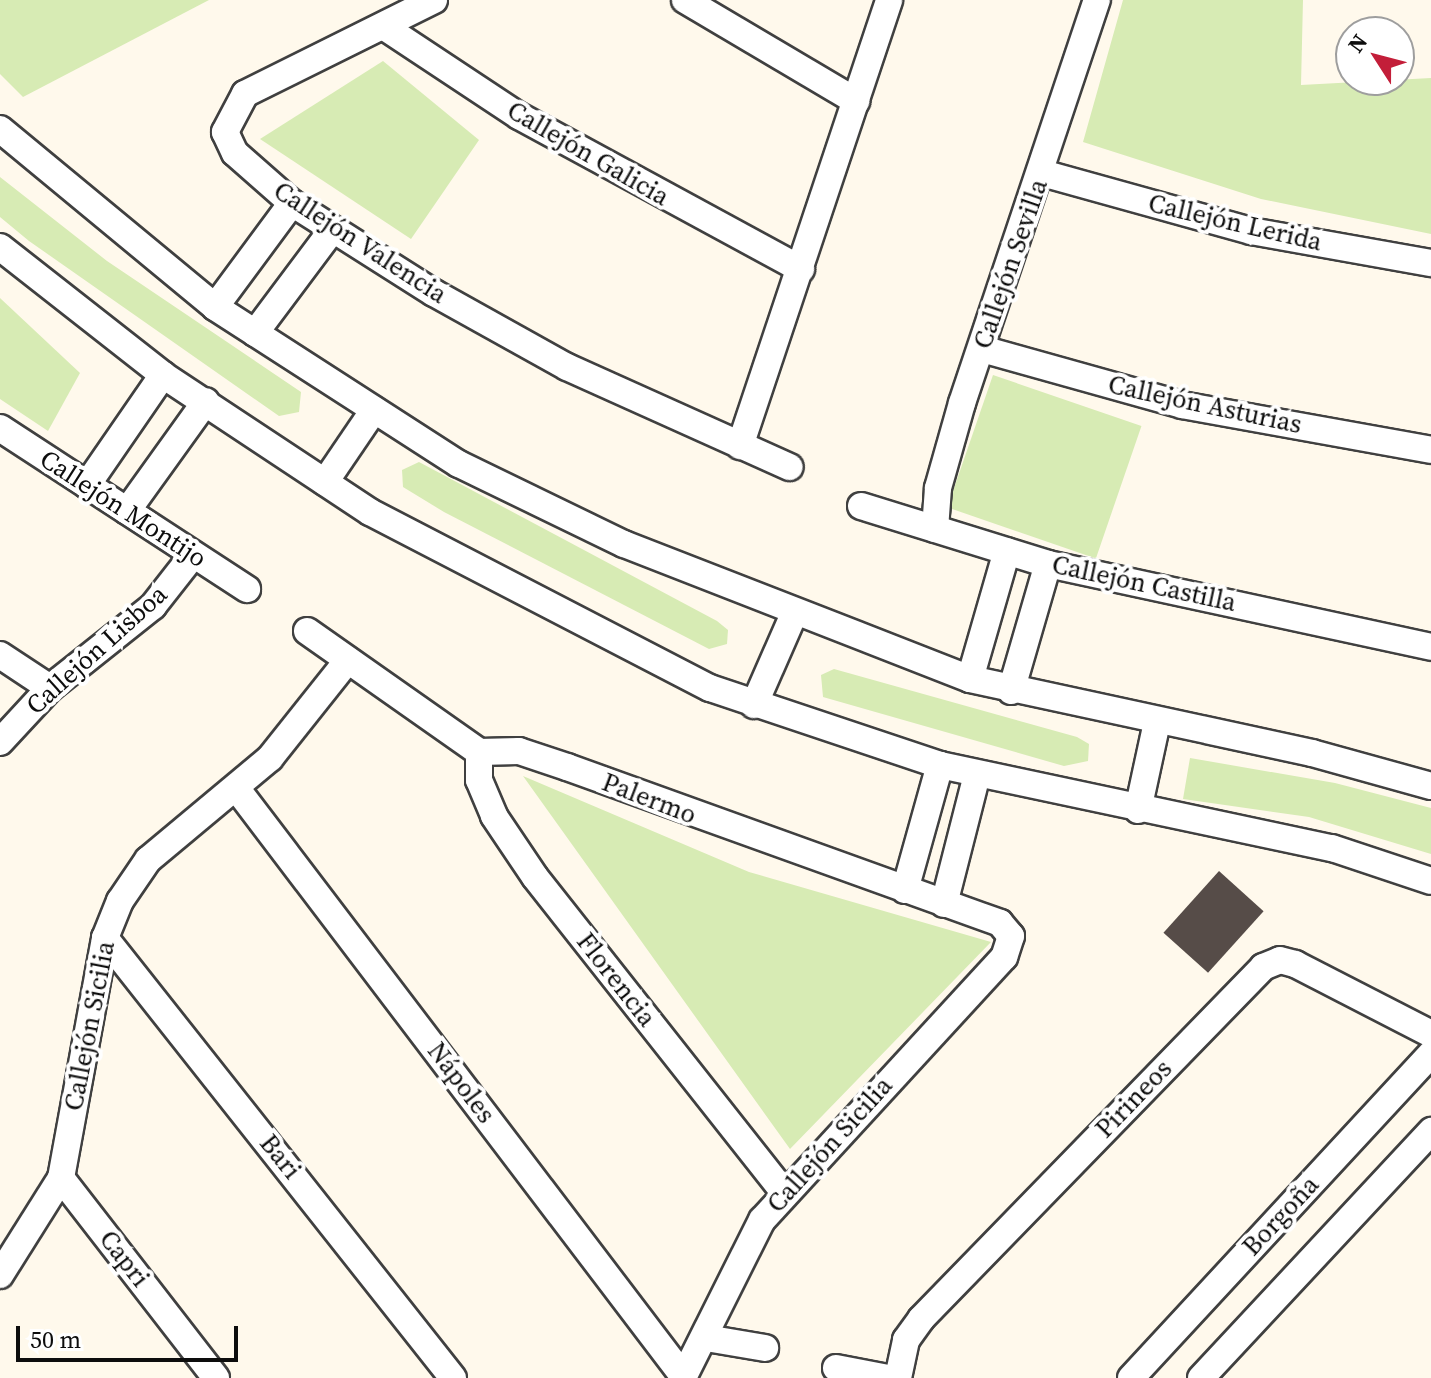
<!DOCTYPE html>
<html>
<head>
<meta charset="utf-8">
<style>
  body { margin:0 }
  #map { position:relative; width:1431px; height:1378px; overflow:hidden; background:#fff9ec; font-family:"Source Serif 4",serif }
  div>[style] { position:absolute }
  .green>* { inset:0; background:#d7ebb4; transform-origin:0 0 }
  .building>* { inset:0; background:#564c48; transform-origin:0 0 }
  .roads { filter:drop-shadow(2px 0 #404040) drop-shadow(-2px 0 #404040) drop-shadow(0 2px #404040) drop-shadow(0 -2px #404040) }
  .street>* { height:26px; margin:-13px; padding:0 13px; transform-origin:13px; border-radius:13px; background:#fff }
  span { translate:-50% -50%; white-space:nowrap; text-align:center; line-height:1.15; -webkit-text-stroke:8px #fff; paint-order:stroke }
  .street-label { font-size:26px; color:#0d0d0d }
  .north { position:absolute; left:1335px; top:16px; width:80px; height:80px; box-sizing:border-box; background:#fff; border:2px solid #9e9e9e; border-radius:50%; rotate:306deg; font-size:22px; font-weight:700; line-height:32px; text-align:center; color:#0d0d0d }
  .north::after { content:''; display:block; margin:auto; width:28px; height:36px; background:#c31e39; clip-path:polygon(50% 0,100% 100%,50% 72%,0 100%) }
  .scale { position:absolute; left:16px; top:1326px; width:222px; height:36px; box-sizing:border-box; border:4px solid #0d0d0d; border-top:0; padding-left:10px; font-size:24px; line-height:28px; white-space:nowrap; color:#0d0d0d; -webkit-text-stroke:6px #fff; paint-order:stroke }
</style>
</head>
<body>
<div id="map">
  <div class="green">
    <div style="clip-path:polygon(0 0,209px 0,23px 97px,0 74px)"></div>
    <div style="clip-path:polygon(1123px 0,1303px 0,1301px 85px,1431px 78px,1431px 234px,1261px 199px,1083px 142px)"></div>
    <div style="clip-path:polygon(383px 61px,479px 140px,411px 239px,260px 139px)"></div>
    <div style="clip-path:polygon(0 177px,107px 261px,301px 392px,299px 412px,279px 416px,29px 241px,0 217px)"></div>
    <div style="clip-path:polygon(0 298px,80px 373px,48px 431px,0 399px)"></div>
    <div style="left:993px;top:375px;width:157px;height:140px;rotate:19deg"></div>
    <div style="clip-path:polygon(419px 462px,717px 621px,728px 630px,727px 644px,709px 649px,444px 512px,403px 487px,402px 470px)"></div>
    <div style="clip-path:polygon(834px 669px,1077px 737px,1089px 744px,1088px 761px,1064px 766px,823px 697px,821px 675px)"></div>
    <div style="clip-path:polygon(1190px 758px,1335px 783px,1431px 808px,1431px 854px,1309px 817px,1183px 799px)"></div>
    <div style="clip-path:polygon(523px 776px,749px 872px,991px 942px,790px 1149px)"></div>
  </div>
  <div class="building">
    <div style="left:1219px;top:871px;width:60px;height:83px;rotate:42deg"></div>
  </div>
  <div class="roads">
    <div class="street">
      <div style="left:434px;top:0;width:211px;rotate:153.6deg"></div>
      <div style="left:245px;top:94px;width:43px;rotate:117.8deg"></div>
      <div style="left:225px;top:132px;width:23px;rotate:65deg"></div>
      <div style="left:235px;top:153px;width:76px;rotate:41.3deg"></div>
      <div style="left:292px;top:203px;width:168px;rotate:32.4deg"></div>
      <div style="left:434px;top:293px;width:152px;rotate:29.1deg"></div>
      <div style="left:567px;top:367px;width:244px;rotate:24.2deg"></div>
      <div style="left:685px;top:0;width:199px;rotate:30.6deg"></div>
      <div style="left:383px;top:26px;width:163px;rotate:33.5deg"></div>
      <div style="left:519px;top:116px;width:321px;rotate:28.5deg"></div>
      <div style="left:0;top:129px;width:279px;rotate:39.6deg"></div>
      <div style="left:215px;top:307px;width:290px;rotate:32.8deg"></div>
      <div style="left:459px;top:464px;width:183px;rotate:25.9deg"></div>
      <div style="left:624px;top:544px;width:371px;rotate:21.3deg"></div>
      <div style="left:970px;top:679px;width:350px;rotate:12.2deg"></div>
      <div style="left:1312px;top:753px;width:123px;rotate:15.5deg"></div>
      <div style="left:1042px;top:173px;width:217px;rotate:15.5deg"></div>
      <div style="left:1251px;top:231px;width:183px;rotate:10.1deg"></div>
      <div style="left:0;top:247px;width:207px;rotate:38.1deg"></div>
      <div style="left:163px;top:375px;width:248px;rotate:33.5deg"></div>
      <div style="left:370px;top:512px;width:383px;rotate:27.4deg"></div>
      <div style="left:710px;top:688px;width:243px;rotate:18.5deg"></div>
      <div style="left:940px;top:765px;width:401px;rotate:12deg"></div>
      <div style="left:1332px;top:848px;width:104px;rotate:18.4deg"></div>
      <div style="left:215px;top:307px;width:129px;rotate:-53.5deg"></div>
      <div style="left:255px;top:333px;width:129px;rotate:-53.2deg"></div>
      <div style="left:982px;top:349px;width:208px;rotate:15.6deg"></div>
      <div style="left:1182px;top:405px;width:253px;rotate:10.2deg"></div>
      <div style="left:0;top:428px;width:295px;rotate:33.1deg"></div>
      <div style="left:740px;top:446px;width:470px;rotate:-71.5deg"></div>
      <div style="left:325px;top:482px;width:87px;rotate:-55.8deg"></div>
      <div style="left:87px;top:485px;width:134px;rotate:-55.4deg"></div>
      <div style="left:861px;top:506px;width:196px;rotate:17.2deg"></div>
      <div style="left:1048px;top:564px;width:392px;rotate:12.2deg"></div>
      <div style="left:127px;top:511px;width:135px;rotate:-54.3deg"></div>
      <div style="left:935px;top:529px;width:41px;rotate:-85.8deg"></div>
      <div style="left:938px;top:488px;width:88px;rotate:-74.2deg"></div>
      <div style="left:962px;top:403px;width:425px;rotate:-71.5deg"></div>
      <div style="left:307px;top:631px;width:210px;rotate:35.1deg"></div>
      <div style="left:479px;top:752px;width:40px;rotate:-1.4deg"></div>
      <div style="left:519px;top:751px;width:51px;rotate:18.4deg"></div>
      <div style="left:567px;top:767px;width:460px;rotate:19.8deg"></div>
      <div style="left:1000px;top:923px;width:17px;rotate:50deg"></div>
      <div style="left:1011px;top:936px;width:22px;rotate:108deg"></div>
      <div style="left:1004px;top:957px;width:357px;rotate:132.6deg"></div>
      <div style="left:762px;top:1220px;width:177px;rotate:116.6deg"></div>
      <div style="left:0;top:655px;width:60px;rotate:33.4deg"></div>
      <div style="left:970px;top:679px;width:133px;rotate:-73.9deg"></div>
      <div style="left:1011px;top:691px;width:132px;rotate:-73.8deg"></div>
      <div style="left:754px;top:705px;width:99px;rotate:-66.3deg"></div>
      <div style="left:0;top:742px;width:74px;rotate:-47.2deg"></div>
      <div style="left:50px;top:688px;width:132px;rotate:-38.5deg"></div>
      <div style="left:153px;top:606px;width:65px;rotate:-51.9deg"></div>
      <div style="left:479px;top:752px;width:28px;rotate:90deg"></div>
      <div style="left:479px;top:780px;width:39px;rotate:67deg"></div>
      <div style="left:494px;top:816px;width:73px;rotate:56.1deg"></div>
      <div style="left:535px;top:877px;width:402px;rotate:51.7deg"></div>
      <div style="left:237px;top:789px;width:739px;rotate:52.76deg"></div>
      <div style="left:1138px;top:810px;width:90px;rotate:-77.8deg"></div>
      <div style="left:905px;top:890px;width:130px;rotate:-74.4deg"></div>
      <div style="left:944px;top:904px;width:133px;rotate:-75.7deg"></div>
      <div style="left:105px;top:938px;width:561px;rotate:51.66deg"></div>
      <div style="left:61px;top:1178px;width:253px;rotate:52.2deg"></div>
      <div style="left:0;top:1275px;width:115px;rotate:-57.8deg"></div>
      <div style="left:61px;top:1178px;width:244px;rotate:-79.6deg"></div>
      <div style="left:105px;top:938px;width:40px;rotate:-68deg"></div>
      <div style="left:120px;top:901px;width:50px;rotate:-55.7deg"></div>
      <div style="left:148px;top:860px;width:159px;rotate:-39.9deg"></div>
      <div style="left:270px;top:758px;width:125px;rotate:-51.5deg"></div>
      <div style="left:706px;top:1338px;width:60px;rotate:9.6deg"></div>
      <div style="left:836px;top:1368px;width:53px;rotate:10.9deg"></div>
      <div style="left:898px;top:1378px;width:39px;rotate:-78deg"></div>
      <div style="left:906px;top:1340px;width:26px;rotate:-54deg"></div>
      <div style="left:921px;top:1319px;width:491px;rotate:-45.8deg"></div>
      <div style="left:1263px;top:967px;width:18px;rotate:-22deg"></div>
      <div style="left:1280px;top:960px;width:16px;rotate:15deg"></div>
      <div style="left:1295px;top:964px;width:153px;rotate:27.2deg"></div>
      <div style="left:1131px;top:1378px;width:442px;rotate:-47.2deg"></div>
      <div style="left:1201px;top:1378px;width:338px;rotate:-47deg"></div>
    </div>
  </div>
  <div class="street-label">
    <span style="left:588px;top:154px;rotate:30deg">Callejón Galicia</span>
    <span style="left:1235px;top:223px;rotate:13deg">Callejón Lerida</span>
    <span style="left:360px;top:243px;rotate:33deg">Callejón Valencia</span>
    <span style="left:1011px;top:264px;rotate:-71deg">Callejón Sevilla</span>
    <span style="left:1205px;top:405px;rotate:12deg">Callejón Asturias</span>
    <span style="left:123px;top:509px;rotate:33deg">Callejón Montijo</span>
    <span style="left:1144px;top:584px;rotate:12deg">Callejón Castilla</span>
    <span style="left:97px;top:650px;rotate:-42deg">Callejón Lisboa</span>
    <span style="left:649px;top:799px;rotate:21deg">Palermo</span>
    <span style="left:616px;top:980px;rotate:52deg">Florencia</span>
    <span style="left:90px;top:1026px;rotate:-79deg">Callejón Sicilia</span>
    <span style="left:461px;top:1083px;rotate:53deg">Nápoles</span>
    <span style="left:1134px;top:1099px;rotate:-46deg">Pirineos</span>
    <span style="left:830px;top:1145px;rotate:-48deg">Callejón Sicilia</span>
    <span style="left:280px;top:1157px;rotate:51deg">Bari</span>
    <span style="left:1281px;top:1216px;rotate:-47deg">Borgoña</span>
    <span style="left:124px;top:1259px;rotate:52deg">Capri</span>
  </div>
  <div class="north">N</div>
  <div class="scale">50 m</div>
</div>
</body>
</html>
